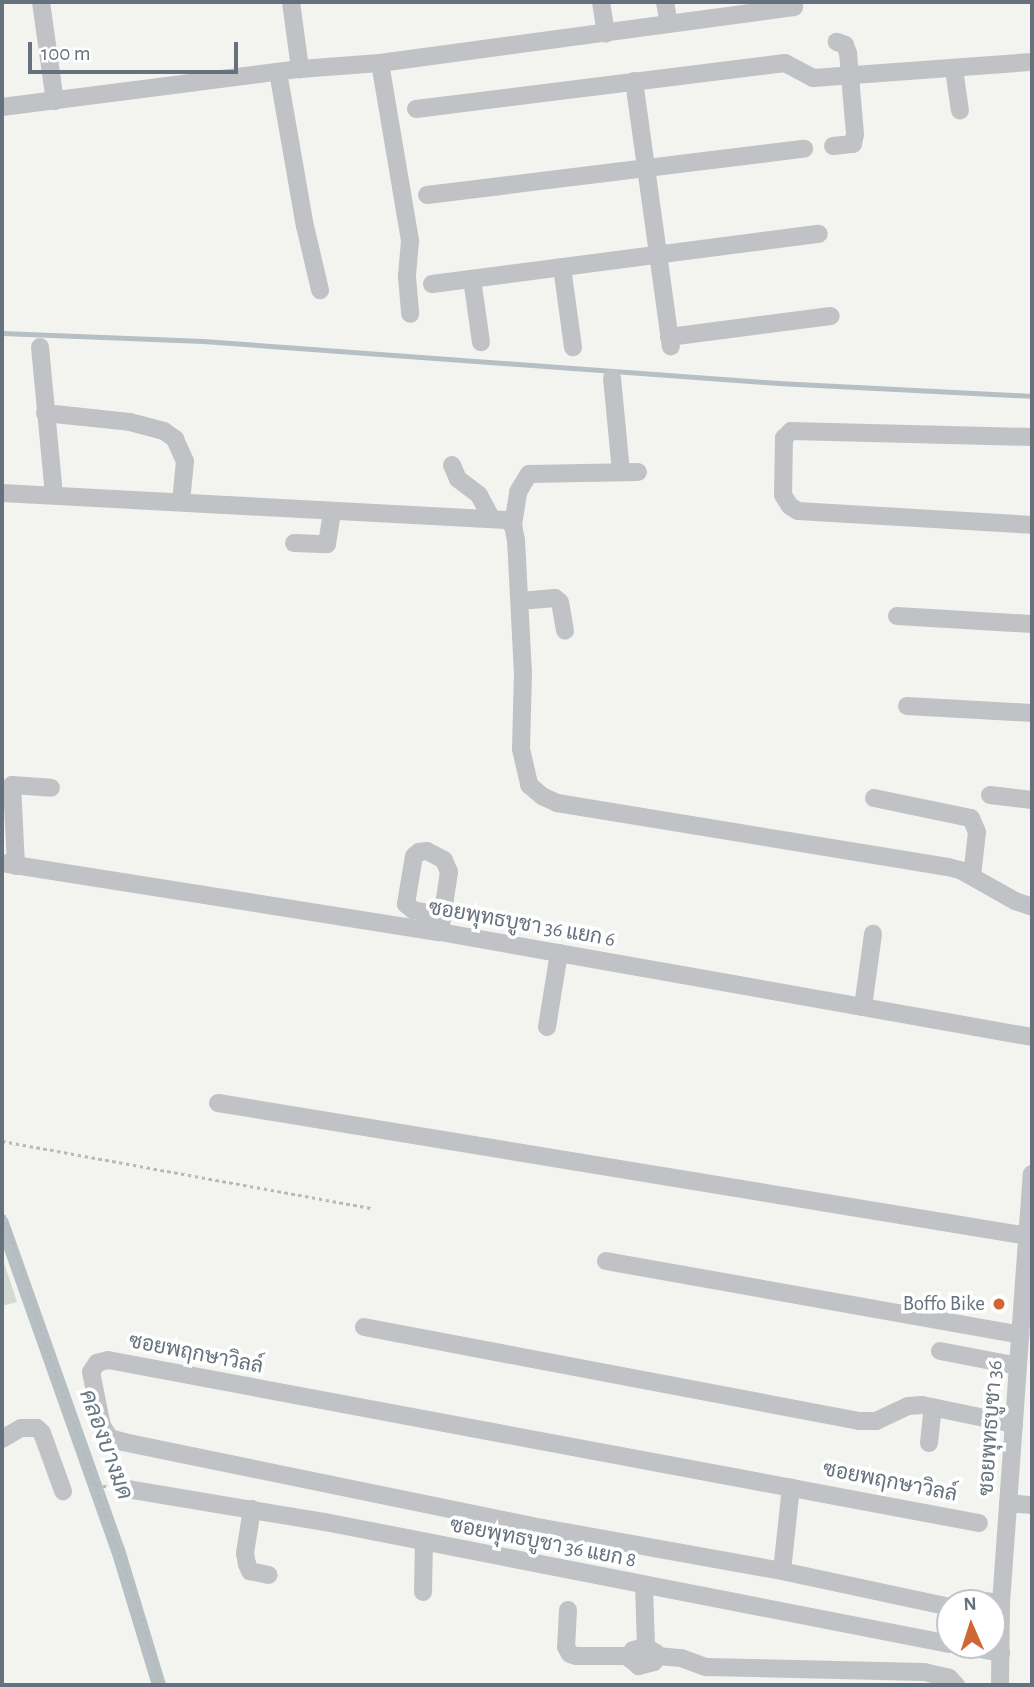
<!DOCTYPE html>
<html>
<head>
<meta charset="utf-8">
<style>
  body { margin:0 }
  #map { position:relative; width:1034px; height:1687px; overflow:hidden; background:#f3f4f0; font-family:"Alegreya Sans",Sarabun,sans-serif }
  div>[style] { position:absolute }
  .green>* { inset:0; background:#d4dad2 }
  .stream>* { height:4.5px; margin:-2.25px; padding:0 2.25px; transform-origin:2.25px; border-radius:2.25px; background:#b6bfc4 }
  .canal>* { height:14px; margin:-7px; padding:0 7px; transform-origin:7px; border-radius:7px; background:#b6bfc4 }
  .path>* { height:2.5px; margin-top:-1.25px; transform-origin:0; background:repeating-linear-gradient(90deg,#b7b9bc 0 3.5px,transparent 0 7px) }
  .minor>* { height:18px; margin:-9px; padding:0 9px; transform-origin:9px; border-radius:9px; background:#c0c2c5 }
  .dots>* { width:19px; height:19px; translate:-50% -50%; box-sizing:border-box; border:4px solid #fff; border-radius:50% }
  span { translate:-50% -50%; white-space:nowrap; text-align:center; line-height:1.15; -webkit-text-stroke:7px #fff; paint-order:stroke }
  .street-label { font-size:21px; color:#66717e }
  .poi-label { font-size:21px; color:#66717e }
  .right { translate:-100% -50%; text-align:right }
  .water-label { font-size:23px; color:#677982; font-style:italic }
  .frame { position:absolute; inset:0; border:4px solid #66717e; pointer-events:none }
  .north { position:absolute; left:936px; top:1589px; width:70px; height:70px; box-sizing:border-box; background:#fff; border:2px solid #c2c6cb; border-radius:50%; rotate:357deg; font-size:19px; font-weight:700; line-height:28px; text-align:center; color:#66717e }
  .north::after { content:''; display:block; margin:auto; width:24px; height:32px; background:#d06634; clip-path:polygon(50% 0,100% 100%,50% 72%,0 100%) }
  .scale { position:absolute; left:28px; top:42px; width:210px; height:32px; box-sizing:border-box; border:4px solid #66717e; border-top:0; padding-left:9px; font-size:21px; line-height:24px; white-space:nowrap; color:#66717e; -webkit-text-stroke:5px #fff; paint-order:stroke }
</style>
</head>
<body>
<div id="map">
  <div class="green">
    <div style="clip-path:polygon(2px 1257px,17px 1302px,2px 1306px)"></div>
  </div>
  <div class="stream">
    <div style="left:2px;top:333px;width:201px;rotate:2.3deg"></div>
    <div style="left:203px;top:341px;width:577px;rotate:4.18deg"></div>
    <div style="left:778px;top:383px;width:254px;rotate:2.9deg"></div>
  </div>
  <div class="canal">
    <div style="left:2px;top:1223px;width:347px;rotate:70.5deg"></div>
    <div style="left:118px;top:1550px;width:141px;rotate:73.1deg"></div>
  </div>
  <div class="path">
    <div style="left:2px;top:1141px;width:376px;rotate:10.3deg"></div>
    <div style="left:2px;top:1208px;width:134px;rotate:72.2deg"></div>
    <div style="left:43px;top:1336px;width:292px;rotate:70.6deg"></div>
    <div style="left:140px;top:1611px;width:77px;rotate:74.2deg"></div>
    <div style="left:96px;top:1485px;width:17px;rotate:7deg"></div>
  </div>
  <div class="minor">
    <div style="left:41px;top:2px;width:100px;rotate:82deg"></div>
    <div style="left:291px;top:2px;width:68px;rotate:82.3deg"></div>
    <div style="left:601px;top:2px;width:32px;rotate:81deg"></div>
    <div style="left:665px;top:2px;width:22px;rotate:80deg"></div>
    <div style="left:380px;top:63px;width:181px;rotate:80.4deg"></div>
    <div style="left:410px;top:241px;width:36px;rotate:95deg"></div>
    <div style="left:407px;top:277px;width:37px;rotate:85deg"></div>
    <div style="left:954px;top:69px;width:42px;rotate:81.9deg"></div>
    <div style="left:278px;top:72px;width:156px;rotate:80.1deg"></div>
    <div style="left:305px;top:226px;width:66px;rotate:76.8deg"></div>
    <div style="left:634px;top:81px;width:268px;rotate:82.1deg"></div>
    <div style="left:2px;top:107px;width:300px;rotate:-7.3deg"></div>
    <div style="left:300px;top:69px;width:80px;rotate:-4.3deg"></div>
    <div style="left:380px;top:63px;width:418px;rotate:-7.7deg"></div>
    <div style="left:416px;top:109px;width:372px;rotate:-7.1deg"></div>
    <div style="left:785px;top:63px;width:32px;rotate:28deg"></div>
    <div style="left:813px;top:78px;width:220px;rotate:-4.2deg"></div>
    <div style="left:833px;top:146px;width:20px;rotate:-6deg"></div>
    <div style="left:853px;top:144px;width:10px;rotate:-79deg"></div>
    <div style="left:855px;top:134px;width:81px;rotate:-94.9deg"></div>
    <div style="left:848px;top:53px;width:9px;rotate:-111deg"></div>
    <div style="left:845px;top:45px;width:9px;rotate:-159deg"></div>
    <div style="left:427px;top:195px;width:380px;rotate:-7deg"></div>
    <div style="left:562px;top:267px;width:81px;rotate:82.2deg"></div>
    <div style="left:472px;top:279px;width:64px;rotate:81.9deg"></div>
    <div style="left:432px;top:284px;width:390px;rotate:-7.4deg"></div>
    <div style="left:669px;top:337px;width:163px;rotate:-7.4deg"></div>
    <div style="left:40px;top:347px;width:148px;rotate:84.6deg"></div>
    <div style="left:612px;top:378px;width:94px;rotate:84.5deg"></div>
    <div style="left:45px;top:413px;width:85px;rotate:6deg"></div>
    <div style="left:130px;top:422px;width:35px;rotate:15deg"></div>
    <div style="left:164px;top:431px;width:14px;rotate:36deg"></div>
    <div style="left:175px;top:439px;width:24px;rotate:66deg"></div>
    <div style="left:185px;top:461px;width:41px;rotate:95.6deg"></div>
    <div style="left:1032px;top:437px;width:241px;rotate:-178.6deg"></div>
    <div style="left:791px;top:431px;width:10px;rotate:135deg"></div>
    <div style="left:784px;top:438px;width:57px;rotate:91deg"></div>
    <div style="left:783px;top:495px;width:13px;rotate:58deg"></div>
    <div style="left:790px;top:506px;width:9px;rotate:32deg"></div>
    <div style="left:798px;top:511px;width:234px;rotate:3.4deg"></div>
    <div style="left:452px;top:465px;width:15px;rotate:67deg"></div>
    <div style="left:458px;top:479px;width:26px;rotate:37deg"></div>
    <div style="left:479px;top:495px;width:26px;rotate:62deg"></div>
    <div style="left:2px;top:493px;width:505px;rotate:3.07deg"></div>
    <div style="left:506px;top:520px;width:9px;rotate:36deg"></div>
    <div style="left:513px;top:525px;width:15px;rotate:79deg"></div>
    <div style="left:516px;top:540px;width:132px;rotate:87deg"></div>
    <div style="left:523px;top:672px;width:77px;rotate:91.5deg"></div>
    <div style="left:521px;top:749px;width:37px;rotate:77deg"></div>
    <div style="left:529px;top:785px;width:17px;rotate:40deg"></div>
    <div style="left:542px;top:796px;width:17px;rotate:25deg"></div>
    <div style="left:557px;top:803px;width:396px;rotate:9.3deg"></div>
    <div style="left:948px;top:867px;width:12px;rotate:14deg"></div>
    <div style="left:960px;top:870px;width:63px;rotate:29.4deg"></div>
    <div style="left:1015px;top:901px;width:18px;rotate:19deg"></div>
    <div style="left:513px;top:525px;width:33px;rotate:-81deg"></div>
    <div style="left:518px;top:492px;width:21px;rotate:-59deg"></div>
    <div style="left:529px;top:474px;width:109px;rotate:-1.1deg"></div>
    <div style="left:294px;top:543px;width:33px;rotate:2deg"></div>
    <div style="left:327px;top:544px;width:33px;rotate:-81deg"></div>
    <div style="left:520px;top:601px;width:35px;rotate:-5deg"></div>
    <div style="left:555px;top:598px;width:6px;rotate:39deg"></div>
    <div style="left:560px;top:602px;width:29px;rotate:80deg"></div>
    <div style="left:897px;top:616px;width:135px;rotate:3.4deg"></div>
    <div style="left:907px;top:706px;width:125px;rotate:3.2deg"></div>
    <div style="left:990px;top:795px;width:42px;rotate:6.8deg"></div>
    <div style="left:874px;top:798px;width:99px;rotate:11.7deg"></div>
    <div style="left:971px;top:818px;width:15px;rotate:67deg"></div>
    <div style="left:977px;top:832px;width:44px;rotate:96.5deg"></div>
    <div style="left:2px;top:863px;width:443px;rotate:9deg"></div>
    <div style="left:440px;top:932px;width:601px;rotate:10.06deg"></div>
    <div style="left:16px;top:866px;width:81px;rotate:-92.8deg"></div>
    <div style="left:12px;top:785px;width:39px;rotate:4deg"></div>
    <div style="left:440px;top:932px;width:61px;rotate:-81.5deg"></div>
    <div style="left:449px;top:872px;width:13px;rotate:-113deg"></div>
    <div style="left:444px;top:860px;width:19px;rotate:-152deg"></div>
    <div style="left:427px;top:851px;width:8px;rotate:173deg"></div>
    <div style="left:419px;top:852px;width:6px;rotate:141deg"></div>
    <div style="left:414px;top:856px;width:49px;rotate:99.5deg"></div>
    <div style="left:406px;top:904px;width:9px;rotate:41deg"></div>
    <div style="left:413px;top:910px;width:31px;rotate:11deg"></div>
    <div style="left:863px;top:1007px;width:74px;rotate:-82.2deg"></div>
    <div style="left:547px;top:1027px;width:75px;rotate:-80.8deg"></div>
    <div style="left:218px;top:1103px;width:821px;rotate:9.32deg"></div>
    <div style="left:606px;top:1261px;width:421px;rotate:10.1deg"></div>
    <div style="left:364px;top:1327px;width:504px;rotate:10.75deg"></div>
    <div style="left:859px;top:1421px;width:17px"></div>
    <div style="left:876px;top:1421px;width:35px;rotate:-25deg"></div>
    <div style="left:908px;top:1406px;width:14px;rotate:-4deg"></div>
    <div style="left:922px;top:1405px;width:94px;rotate:11.7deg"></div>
    <div style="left:940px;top:1351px;width:79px;rotate:10.9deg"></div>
    <div style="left:2px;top:1439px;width:22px;rotate:-30deg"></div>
    <div style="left:21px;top:1428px;width:16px"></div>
    <div style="left:37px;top:1428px;width:7px;rotate:45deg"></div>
    <div style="left:42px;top:1433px;width:62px;rotate:70.1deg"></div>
    <div style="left:929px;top:1443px;width:36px;rotate:-84deg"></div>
    <div style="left:127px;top:1489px;width:201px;rotate:9.5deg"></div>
    <div style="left:325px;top:1522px;width:637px;rotate:11.05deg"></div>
    <div style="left:1008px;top:1503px;width:24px;rotate:5deg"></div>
    <div style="left:252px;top:1509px;width:45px;rotate:99deg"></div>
    <div style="left:245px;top:1553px;width:11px;rotate:80deg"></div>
    <div style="left:247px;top:1564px;width:8px;rotate:67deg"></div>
    <div style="left:250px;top:1571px;width:19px;rotate:12deg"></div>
    <div style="left:782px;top:1571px;width:84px;rotate:-83.9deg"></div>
    <div style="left:644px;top:1586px;width:61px;rotate:88.1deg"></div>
    <div style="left:423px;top:1592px;width:50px;rotate:-88.9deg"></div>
    <div style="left:962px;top:1603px;width:7px;rotate:-34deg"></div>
    <div style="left:968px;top:1599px;width:33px;rotate:7deg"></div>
    <div style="left:950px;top:1607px;width:172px;rotate:-167.9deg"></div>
    <div style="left:782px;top:1571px;width:244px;rotate:-169.8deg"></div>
    <div style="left:542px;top:1528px;width:427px;rotate:-168.4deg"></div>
    <div style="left:124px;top:1442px;width:15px;rotate:-164deg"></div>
    <div style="left:110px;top:1438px;width:14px;rotate:-124deg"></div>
    <div style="left:102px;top:1426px;width:55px;rotate:-101.5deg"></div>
    <div style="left:91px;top:1372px;width:11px;rotate:-56deg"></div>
    <div style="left:97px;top:1363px;width:11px;rotate:-15deg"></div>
    <div style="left:108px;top:1360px;width:886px;rotate:10.6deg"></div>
    <div style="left:568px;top:1610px;width:37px;rotate:93deg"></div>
    <div style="left:566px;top:1647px;width:8px;rotate:60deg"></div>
    <div style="left:570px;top:1654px;width:6px;rotate:18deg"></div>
    <div style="left:576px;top:1656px;width:53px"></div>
    <div style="left:958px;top:1645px;width:44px;rotate:10.5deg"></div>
    <div style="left:646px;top:1647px;width:12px;rotate:31deg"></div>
    <div style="left:656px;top:1653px;width:9px;rotate:103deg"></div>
    <div style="left:654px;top:1662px;width:16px;rotate:165deg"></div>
    <div style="left:639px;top:1666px;width:11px;rotate:-142deg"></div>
    <div style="left:630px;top:1659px;width:9px;rotate:-72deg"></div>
    <div style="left:633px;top:1650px;width:13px;rotate:-13deg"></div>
    <div style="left:657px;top:1656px;width:24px;rotate:5deg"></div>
    <div style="left:681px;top:1658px;width:27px;rotate:20deg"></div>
    <div style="left:706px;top:1667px;width:218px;rotate:1.3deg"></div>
    <div style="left:924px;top:1672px;width:26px;rotate:13deg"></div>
    <div style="left:949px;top:1678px;width:10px;rotate:45deg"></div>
    <div style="left:1000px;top:1685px;width:82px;rotate:-89.3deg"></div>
    <div style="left:1001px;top:1603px;width:430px;rotate:-85.9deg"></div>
  </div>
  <div class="dots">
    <div style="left:999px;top:1304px;background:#d06634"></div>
  </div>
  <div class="street-label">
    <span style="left:522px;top:924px;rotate:10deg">ซอยพุทธบูชา 36 แยก 6</span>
    <span style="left:196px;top:1354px;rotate:11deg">ซอยพฤกษาวิลล์</span>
    <span style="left:991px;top:1428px;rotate:-86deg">ซอยพุทธบูชา 36</span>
    <span style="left:890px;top:1482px;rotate:11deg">ซอยพฤกษาวิลล์</span>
    <span style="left:543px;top:1543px;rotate:11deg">ซอยพุทธบูชา 36 แยก 8</span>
  </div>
  <div class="poi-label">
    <span class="right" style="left:985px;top:1304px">Boffo Bike</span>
  </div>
  <div class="water-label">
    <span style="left:105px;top:1445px;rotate:70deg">คลองบางมด</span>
  </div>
  <div class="frame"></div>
  <div class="north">N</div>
  <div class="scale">100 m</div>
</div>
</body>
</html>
